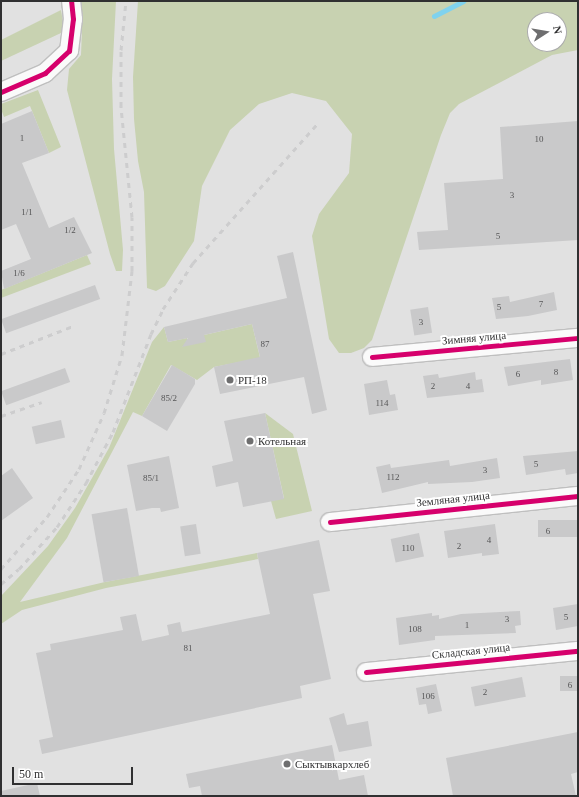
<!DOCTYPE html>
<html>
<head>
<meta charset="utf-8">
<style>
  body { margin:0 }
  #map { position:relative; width:579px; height:797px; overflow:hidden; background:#e1e1e1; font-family:"Times New Roman",serif }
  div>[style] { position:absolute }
  .green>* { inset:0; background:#c8d2b1 }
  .stream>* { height:5px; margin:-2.5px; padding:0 2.5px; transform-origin:2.5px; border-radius:2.5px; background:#7fd2ee }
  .building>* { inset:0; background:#c9c9ca; transform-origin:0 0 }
  .roads { filter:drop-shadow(1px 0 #bfbfbf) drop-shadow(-1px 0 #bfbfbf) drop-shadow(0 1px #bfbfbf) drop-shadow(0 -1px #bfbfbf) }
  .minor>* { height:18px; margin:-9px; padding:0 9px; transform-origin:9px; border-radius:9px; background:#fafafa }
  .rail>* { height:3px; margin-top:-1.5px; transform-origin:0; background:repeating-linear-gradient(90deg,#cdcdce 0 5px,transparent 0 10px) }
  .cycleway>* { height:5px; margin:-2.5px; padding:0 2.5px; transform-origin:2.5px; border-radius:2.5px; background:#d6006c }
  .dots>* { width:11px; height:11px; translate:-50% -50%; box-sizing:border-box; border:2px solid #fff; border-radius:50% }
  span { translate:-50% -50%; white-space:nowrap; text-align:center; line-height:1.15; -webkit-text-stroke:4px #fff; paint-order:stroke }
  .number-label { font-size:9px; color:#565657 }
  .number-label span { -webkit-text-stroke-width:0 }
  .street-label { font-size:11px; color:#303031 }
  .poi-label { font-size:11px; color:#303031 }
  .left { translate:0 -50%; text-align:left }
  .frame { position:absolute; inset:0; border:2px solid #303031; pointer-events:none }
  .north { position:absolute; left:527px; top:12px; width:40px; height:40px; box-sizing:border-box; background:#fff; border:1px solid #acacad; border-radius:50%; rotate:78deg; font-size:11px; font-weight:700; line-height:16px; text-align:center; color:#303031 }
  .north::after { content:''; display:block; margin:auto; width:14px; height:18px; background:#6e6e6f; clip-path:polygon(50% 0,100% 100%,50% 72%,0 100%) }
  .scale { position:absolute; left:12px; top:767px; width:121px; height:18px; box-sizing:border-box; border:2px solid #303031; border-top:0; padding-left:5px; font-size:12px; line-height:14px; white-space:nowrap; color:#303031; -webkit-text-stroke:3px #fff; paint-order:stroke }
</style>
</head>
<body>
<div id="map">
  <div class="green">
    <div style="clip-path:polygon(79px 1px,116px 1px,112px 79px,114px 149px,123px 250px,122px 271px,116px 271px,110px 254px,67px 90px,69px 69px,81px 55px,82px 30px)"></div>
    <div style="clip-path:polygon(evenodd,138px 1px,578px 1px,578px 50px,552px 55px,459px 104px,450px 113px,441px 135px,372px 340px,364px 348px,351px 353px,339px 353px,329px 339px,312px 236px,319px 214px,349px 173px,352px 134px,326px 101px,292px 93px,259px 104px,230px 130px,202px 186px,194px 241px,165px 286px,156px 291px,147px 288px,144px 192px,138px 161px,134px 119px,133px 77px,138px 1px,535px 20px,559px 20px,559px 44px,535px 44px,535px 20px)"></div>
    <div style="clip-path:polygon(61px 10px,63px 22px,61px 33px,1px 61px,1px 40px)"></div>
    <div style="clip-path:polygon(38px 90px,61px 147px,49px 153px,30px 106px,4px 117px,1px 109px,1px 104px)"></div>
    <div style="clip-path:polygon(87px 255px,91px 264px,1px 298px,1px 290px)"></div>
    <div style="clip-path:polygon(252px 324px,262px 366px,240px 362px,214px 367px,197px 380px,171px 365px,142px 416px,133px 412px,67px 538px,20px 602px,105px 582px,257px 553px,258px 559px,106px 588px,22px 610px,1px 624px,1px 596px,48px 546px,75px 508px,109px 448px,152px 342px,164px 327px,168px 342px,187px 338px,189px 345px,204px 335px)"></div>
    <div style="clip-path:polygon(265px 413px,293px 434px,312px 511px,276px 519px,271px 501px,284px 498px)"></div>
  </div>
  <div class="stream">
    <div style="left:434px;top:16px;width:33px;rotate:-27deg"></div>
  </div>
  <div class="building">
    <div style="clip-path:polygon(32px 111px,49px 153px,22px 163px,49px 228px,74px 217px,92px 253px,4px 289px,1px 271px,31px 259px,16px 224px,1px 230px,1px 124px)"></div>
    <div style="clip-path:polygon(578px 121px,578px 240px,419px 250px,417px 232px,448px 230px,444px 183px,503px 179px,500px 127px)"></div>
    <div style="clip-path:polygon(293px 252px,327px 410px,312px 414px,304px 377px,220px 394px,214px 367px,260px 357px,252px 324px,204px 335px,206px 342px,182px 347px,188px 338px,168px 342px,164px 327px,287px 298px,277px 256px)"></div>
    <div style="left:95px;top:285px;width:15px;height:100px;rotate:70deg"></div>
    <div style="clip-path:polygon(554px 292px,557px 310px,528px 316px,496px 319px,492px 298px,509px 296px,510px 302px)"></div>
    <div style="left:428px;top:307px;width:26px;height:18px;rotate:81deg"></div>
    <div style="clip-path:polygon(570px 359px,573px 380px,541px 385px,541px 380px,508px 386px,504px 367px)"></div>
    <div style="clip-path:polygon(172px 365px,195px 379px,195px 384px,167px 431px,142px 416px)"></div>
    <div style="left:65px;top:368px;width:15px;height:68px;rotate:70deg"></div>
    <div style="clip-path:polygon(475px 372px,476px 380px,482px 379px,484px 392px,427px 398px,423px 376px,438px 374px,439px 378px)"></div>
    <div style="clip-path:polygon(387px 380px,390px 395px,395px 394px,398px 410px,369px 415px,364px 384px)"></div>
    <div style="clip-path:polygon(265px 413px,284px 499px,243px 507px,238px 482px,216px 487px,212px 466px,233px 461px,224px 421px)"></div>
    <div style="left:61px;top:420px;width:18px;height:30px;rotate:77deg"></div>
    <div style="clip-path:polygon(578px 451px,578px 473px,566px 475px,565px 469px,526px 475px,523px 456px)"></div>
    <div style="clip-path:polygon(169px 456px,179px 508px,161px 512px,160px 508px,152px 508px,136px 511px,127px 465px)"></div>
    <div style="clip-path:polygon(497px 458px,500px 478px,472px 482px,428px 484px,428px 482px,382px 493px,376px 467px,390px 464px,391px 468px,449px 460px,450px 466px)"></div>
    <div style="clip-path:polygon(12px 468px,33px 498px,1px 521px,1px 476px)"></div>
    <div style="left:127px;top:508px;width:69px;height:36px;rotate:80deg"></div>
    <div style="left:578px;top:520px;width:17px;height:40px;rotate:90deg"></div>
    <div style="left:196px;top:524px;width:30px;height:16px;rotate:81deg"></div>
    <div style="clip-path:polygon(495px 524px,499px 554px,482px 556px,482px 553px,448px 558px,444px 531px)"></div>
    <div style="left:419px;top:533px;width:24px;height:29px;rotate:78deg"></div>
    <div style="clip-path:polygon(319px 540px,330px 591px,313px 594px,331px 679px,300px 686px,302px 698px,42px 754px,39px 740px,53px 737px,36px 653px,51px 650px,50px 644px,123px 630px,120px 617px,136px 614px,142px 641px,169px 635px,167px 625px,180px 622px,182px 632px,270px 614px,257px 553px)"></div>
    <div style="clip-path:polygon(578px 604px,578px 626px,556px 630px,553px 608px)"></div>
    <div style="clip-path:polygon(520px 611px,521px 625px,515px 626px,516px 633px,435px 636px,435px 640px,399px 645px,396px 618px,432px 613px,432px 616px,439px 615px,439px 619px,461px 614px)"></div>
    <div style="left:578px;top:676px;width:15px;height:18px;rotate:90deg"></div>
    <div style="left:522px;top:677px;width:20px;height:52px;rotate:79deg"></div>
    <div style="clip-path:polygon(436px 684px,442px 711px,428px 714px,426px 704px,419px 705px,416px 688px)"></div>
    <div style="clip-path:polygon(344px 713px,347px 725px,368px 721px,372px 746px,339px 752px,329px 718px)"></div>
    <div style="clip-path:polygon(578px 732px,578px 772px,571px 774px,576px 796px,453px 796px,446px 758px)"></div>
    <div style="clip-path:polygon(332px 745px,339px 780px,364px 775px,368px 796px,202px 796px,200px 786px,189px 788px,186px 774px)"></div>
    <div style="clip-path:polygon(37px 783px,40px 796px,2px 796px,1px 791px)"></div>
  </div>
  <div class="roads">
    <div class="minor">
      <div style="left:1px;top:92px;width:48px;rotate:-23.4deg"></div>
      <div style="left:45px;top:73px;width:33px;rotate:-43deg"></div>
      <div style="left:69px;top:51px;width:32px;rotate:-83deg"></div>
      <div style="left:73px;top:19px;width:18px;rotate:-96deg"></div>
      <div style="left:372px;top:357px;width:207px;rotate:-5.3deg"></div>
      <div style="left:330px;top:522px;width:249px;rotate:-6deg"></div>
      <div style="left:366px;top:672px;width:213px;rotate:-5.7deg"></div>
    </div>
  </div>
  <div class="rail">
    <div style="left:1px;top:354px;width:77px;rotate:-21.3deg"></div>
    <div style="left:1px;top:416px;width:43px;rotate:-18.9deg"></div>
    <div style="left:1px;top:569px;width:69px;rotate:-48.5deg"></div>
    <div style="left:47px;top:517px;width:58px;rotate:-56.3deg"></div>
    <div style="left:79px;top:469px;width:61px;rotate:-65.9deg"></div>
    <div style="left:104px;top:413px;width:61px;rotate:-72.8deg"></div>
    <div style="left:122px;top:355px;width:85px;rotate:-83.2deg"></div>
    <div style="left:132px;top:271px;width:54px;rotate:-90deg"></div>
    <div style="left:132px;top:217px;width:112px;rotate:-95.7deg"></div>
    <div style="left:121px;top:106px;width:56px;rotate:-90deg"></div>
    <div style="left:121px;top:50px;width:49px;rotate:-84.2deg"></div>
    <div style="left:1px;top:584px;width:23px;rotate:-40deg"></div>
    <div style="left:19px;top:569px;width:57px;rotate:-47.9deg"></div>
    <div style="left:57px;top:527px;width:53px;rotate:-56.6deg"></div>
    <div style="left:86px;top:483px;width:58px;rotate:-62.1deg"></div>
    <div style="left:113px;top:432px;width:105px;rotate:-68.8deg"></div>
    <div style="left:151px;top:334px;width:28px;rotate:-64deg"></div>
    <div style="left:163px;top:309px;width:55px;rotate:-56.9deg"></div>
    <div style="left:193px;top:263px;width:188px;rotate:-48.2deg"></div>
  </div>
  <div class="cycleway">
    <div style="left:1px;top:92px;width:48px;rotate:-23.4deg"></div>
    <div style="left:45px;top:73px;width:33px;rotate:-43deg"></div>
    <div style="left:69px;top:51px;width:32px;rotate:-83deg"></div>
    <div style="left:73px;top:19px;width:18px;rotate:-96deg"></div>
    <div style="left:372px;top:357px;width:207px;rotate:-5.3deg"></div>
    <div style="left:330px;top:522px;width:249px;rotate:-6deg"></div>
    <div style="left:366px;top:672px;width:213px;rotate:-5.7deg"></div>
  </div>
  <div class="dots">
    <div style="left:230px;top:380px;background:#6e6e6f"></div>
    <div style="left:250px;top:441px;background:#6e6e6f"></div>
    <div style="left:287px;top:764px;background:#6e6e6f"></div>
  </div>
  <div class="number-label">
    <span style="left:22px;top:138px">1</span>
    <span style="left:539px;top:139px">10</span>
    <span style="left:512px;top:195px">3</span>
    <span style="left:27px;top:212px">1/1</span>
    <span style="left:70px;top:230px">1/2</span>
    <span style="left:498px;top:236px">5</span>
    <span style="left:19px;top:273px">1/6</span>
    <span style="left:541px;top:304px">7</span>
    <span style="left:499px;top:307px">5</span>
    <span style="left:421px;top:322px">3</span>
    <span style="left:265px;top:344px">87</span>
    <span style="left:556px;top:372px">8</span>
    <span style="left:518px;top:374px">6</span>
    <span style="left:433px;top:386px">2</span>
    <span style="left:468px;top:386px">4</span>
    <span style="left:169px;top:398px">85/2</span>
    <span style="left:382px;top:403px">114</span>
    <span style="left:536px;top:464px">5</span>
    <span style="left:485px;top:470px">3</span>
    <span style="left:393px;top:477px">112</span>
    <span style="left:151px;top:478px">85/1</span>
    <span style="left:548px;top:531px">6</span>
    <span style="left:489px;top:540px">4</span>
    <span style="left:459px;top:546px">2</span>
    <span style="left:408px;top:548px">110</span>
    <span style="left:566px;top:617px">5</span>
    <span style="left:507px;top:619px">3</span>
    <span style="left:467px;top:625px">1</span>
    <span style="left:415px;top:629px">108</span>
    <span style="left:188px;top:648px">81</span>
    <span style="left:570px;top:685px">6</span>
    <span style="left:485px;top:692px">2</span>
    <span style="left:428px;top:696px">106</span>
  </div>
  <div class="street-label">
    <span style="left:474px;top:338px;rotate:-5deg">Зимняя улица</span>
    <span style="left:453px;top:499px;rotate:-6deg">Земляная улица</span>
    <span style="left:471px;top:651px;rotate:-6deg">Складская улица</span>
  </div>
  <div class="poi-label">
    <span class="left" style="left:238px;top:380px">РП-18</span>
    <span class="left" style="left:258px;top:441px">Котельная</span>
    <span class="left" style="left:295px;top:764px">Сыктывкархлеб</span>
  </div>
  <div class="frame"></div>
  <div class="north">N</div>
  <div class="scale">50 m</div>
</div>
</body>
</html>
